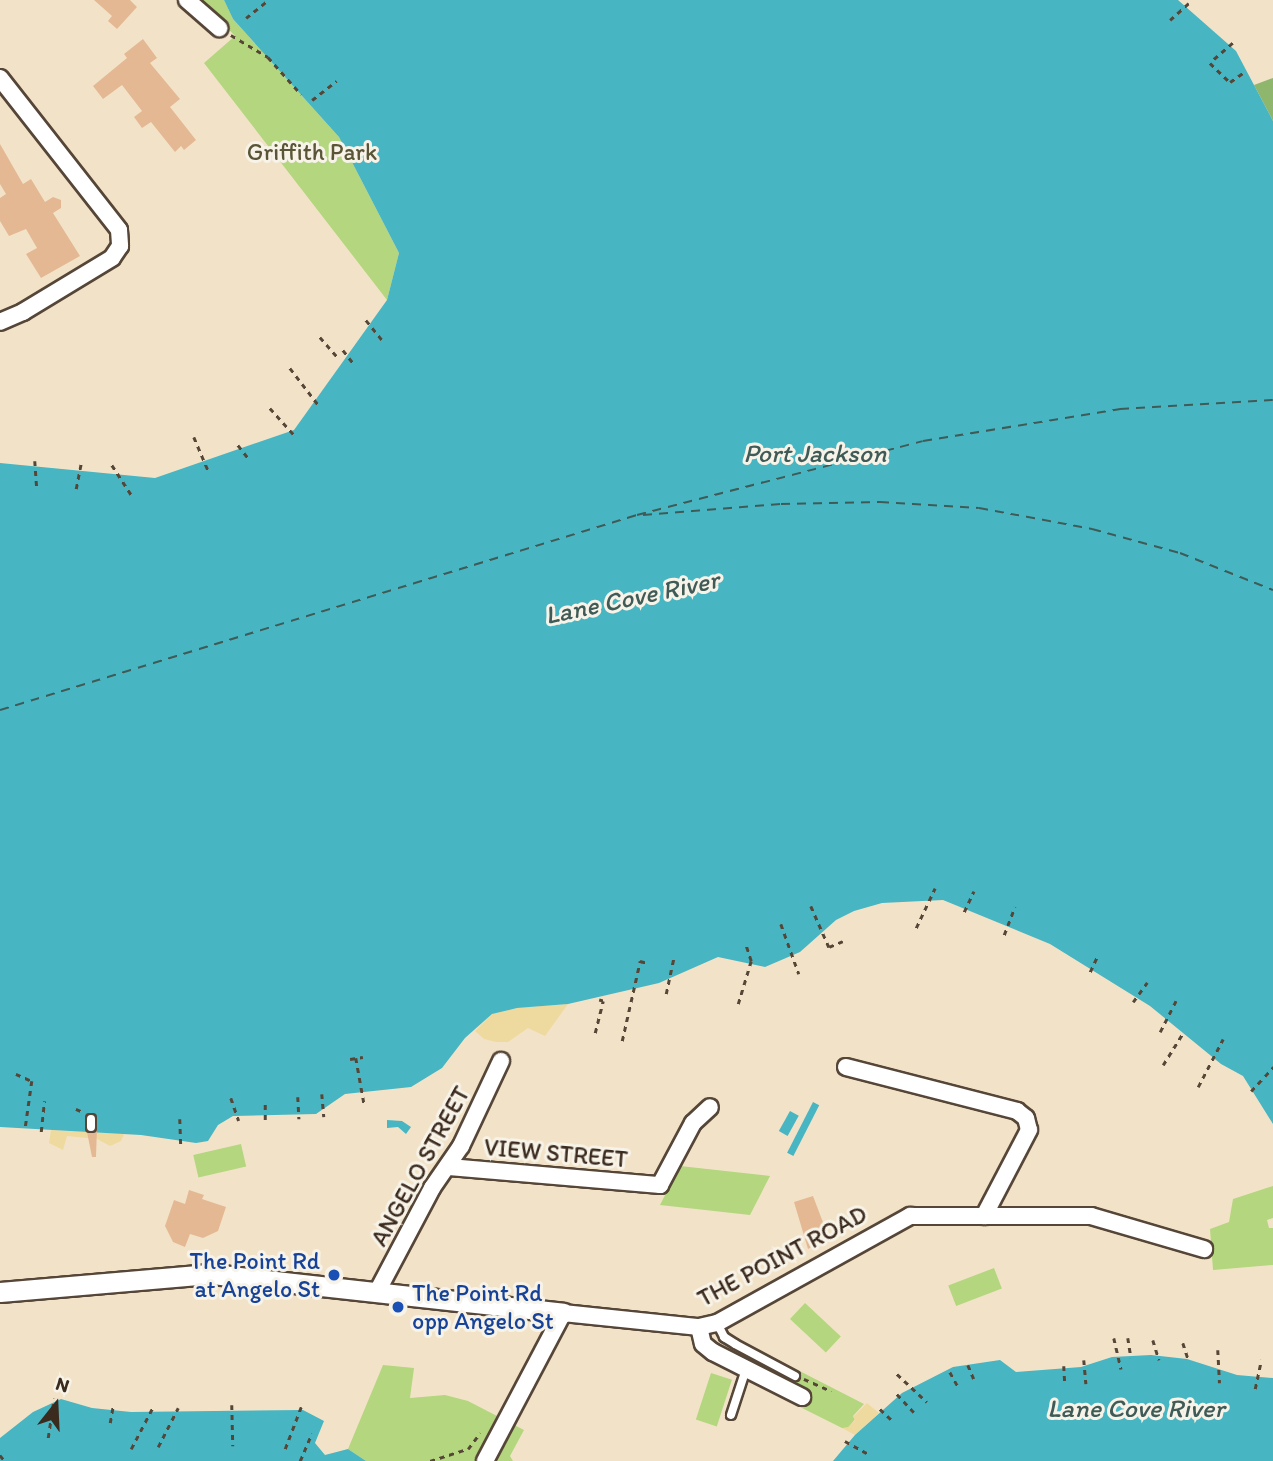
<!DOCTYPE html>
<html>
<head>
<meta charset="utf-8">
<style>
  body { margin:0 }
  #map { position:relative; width:1273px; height:1461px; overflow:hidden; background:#f2e3c8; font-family:Itim,sans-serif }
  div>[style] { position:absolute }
  .green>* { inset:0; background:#b3d67e; transform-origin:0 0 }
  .forest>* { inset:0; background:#8eb76d }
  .sand>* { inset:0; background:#eeda9e }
  .water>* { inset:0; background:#47b5c2; transform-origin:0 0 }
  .ferry>* { height:2px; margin-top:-1px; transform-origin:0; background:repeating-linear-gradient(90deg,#3f5b57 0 9px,transparent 0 16px) }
  .building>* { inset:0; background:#e4b893 }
  .path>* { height:2.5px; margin-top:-1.25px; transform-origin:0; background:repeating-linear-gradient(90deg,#564638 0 5px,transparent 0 10px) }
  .roads { filter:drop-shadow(2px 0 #564638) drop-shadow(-2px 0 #564638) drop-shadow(0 2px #564638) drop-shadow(0 -2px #564638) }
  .service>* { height:8px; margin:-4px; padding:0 4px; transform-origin:4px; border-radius:4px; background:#fff }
  .minor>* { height:16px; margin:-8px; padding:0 8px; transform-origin:8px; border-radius:8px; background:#fff }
  .tertiary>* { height:19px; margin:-9.5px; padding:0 9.5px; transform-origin:9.5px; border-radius:9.5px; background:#fff }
  .dots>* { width:19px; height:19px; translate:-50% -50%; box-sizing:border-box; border:4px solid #f7f3e8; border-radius:50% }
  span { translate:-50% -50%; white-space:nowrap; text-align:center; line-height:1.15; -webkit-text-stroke:6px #f7f3e8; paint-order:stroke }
  .park-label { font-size:24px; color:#595536 }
  .street-label { font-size:24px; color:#3b2a1e }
  .transit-label { font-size:24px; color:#164399 }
  .right { translate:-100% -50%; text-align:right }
  .left { translate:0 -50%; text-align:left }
  .water-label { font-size:26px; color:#3f5b57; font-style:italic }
  .north { position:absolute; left:21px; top:1370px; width:70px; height:70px; -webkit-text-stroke:5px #f7f3e8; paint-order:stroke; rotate:18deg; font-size:19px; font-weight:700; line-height:28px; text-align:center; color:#3b2a1e }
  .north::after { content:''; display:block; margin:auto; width:24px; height:32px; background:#3b2a1e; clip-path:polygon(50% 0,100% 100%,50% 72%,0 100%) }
</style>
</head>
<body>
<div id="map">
  <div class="green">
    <div style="clip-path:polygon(201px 0,224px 0,233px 19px,339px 137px,399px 253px,387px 300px,204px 63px,235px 36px)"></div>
    <div style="left:241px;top:1144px;width:23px;height:49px;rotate:77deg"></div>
    <div style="clip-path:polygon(680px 1166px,770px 1176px,750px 1215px,660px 1205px)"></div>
    <div style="clip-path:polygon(1273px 1186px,1273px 1218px,1267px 1220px,1269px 1228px,1273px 1228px,1273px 1265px,1213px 1270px,1210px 1229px,1229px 1222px,1233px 1199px)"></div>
    <div style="left:994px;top:1268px;width:22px;height:49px;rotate:69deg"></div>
    <div style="left:805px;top:1303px;width:49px;height:22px;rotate:43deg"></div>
    <div style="clip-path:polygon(735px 1338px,864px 1404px,853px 1416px,855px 1419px,848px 1428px,842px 1428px,800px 1407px,803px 1403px,723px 1352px,725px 1347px,789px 1380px,793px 1372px,732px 1340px)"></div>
    <div style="clip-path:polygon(383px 1365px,414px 1368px,410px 1398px,445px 1395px,468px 1401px,524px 1430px,510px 1456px,513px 1461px,366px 1461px,348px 1449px)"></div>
    <div style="left:711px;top:1373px;width:22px;height:49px;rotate:18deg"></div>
  </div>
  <div class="forest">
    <div style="clip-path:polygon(1273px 78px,1273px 121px,1254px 85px)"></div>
  </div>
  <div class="sand">
    <div style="clip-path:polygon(568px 1004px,545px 1036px,528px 1028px,508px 1042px,496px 1042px,484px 1039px,475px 1031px,492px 1014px,517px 1008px)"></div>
    <div style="clip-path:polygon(51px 1130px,124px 1134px,121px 1141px,110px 1146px,97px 1139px,67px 1136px,63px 1150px,49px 1143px)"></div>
    <div style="clip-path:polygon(867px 1403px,879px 1413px,855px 1435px,842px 1428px,848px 1427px,855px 1420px,853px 1417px)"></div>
  </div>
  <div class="water">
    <div style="clip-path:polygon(224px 0,1178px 0,1236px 51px,1273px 121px,1273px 1124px,1243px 1076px,1221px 1064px,1150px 1006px,1050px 944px,943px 900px,882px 903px,854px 911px,836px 920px,800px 952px,765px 967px,718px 957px,659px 983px,568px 1004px,517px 1008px,492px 1014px,465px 1038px,442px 1068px,411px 1087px,345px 1094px,316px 1114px,233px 1116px,218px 1125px,208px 1141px,196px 1143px,141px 1135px,0 1127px,0 463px,155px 478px,294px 430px,387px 300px,399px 253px,339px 137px,233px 19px)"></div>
    <div style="left:813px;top:1102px;width:7px;height:57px;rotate:27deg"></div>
    <div style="left:790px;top:1111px;width:10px;height:23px;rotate:29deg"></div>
    <div style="clip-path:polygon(387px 1120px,402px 1121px,411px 1127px,406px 1134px,398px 1127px,387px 1128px)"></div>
    <div style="clip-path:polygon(1151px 1355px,1187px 1359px,1237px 1375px,1273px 1378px,1273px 1461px,833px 1461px,855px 1435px,902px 1393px,953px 1367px,1000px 1360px,1016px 1372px,1081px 1367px,1112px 1357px)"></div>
    <div style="clip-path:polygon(61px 1399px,92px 1408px,131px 1412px,303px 1410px,324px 1421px,315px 1443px,325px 1455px,348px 1449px,366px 1461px,0 1461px,0 1438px,33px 1412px)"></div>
  </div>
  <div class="ferry">
    <div style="left:643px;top:515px;width:138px;rotate:-4.6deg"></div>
    <div style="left:781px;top:504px;width:99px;rotate:-1.2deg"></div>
    <div style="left:880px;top:502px;width:99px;rotate:3.5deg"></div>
    <div style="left:979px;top:508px;width:115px;rotate:10.5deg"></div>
    <div style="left:1092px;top:529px;width:91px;rotate:15.3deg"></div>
    <div style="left:1180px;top:553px;width:100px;rotate:21.7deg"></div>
    <div style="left:0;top:710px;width:666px;rotate:-17.02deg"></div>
    <div style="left:637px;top:515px;width:295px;rotate:-14.5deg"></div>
    <div style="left:923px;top:441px;width:200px;rotate:-9.2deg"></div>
    <div style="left:1120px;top:409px;width:153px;rotate:-3.4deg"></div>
  </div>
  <div class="building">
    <div style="clip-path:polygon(94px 0,130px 0,137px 7px,117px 29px,108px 21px,112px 16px)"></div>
    <div style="clip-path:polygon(143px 39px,157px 58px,150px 63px,180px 99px,170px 107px,196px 140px,184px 150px,181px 146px,175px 152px,151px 122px,142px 128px,134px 117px,142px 111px,122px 85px,103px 99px,93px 86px,127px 58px,124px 54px)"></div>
    <div style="clip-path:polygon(0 144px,23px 184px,31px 179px,45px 202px,53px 197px,61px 200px,61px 208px,53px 213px,80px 256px,41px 278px,26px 254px,37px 248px,26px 229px,9px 236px,0 221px,0 198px,6px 194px,0 184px)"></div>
    <div style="clip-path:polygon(97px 1128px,96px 1157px,92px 1157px,87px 1132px,94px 1133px)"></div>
    <div style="clip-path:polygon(189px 1190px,204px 1195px,202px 1199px,226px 1207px,218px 1231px,203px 1238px,190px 1234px,185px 1247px,173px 1242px,165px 1226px,174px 1200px,185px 1204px)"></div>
    <div style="clip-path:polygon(813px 1196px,827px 1233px,818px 1235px,817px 1244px,808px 1249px,794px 1202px)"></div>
  </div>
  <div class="path">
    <div style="left:246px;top:18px;width:28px;rotate:-39deg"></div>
    <div style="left:1170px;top:20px;width:25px;rotate:-42deg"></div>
    <div style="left:231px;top:35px;width:43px;rotate:30.7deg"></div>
    <div style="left:268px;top:57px;width:50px;rotate:48.3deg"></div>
    <div style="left:1233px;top:43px;width:30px;rotate:139deg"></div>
    <div style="left:1210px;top:63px;width:28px;rotate:44deg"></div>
    <div style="left:1230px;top:82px;width:16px;rotate:-35deg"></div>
    <div style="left:312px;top:100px;width:31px;rotate:-38deg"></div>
    <div style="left:366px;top:320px;width:26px;rotate:51deg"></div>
    <div style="left:320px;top:337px;width:29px;rotate:49deg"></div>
    <div style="left:343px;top:350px;width:16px;rotate:52deg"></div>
    <div style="left:290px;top:368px;width:49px;rotate:52.4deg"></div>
    <div style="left:270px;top:408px;width:36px;rotate:48deg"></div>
    <div style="left:194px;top:437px;width:36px;rotate:67deg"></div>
    <div style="left:238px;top:445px;width:16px;rotate:52deg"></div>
    <div style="left:35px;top:461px;width:28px;rotate:86deg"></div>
    <div style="left:112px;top:465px;width:37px;rotate:57deg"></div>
    <div style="left:76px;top:489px;width:25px;rotate:-79deg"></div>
    <div style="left:811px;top:906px;width:45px;rotate:66.3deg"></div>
    <div style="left:829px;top:947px;width:15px;rotate:-23deg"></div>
    <div style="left:964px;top:912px;width:23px;rotate:-65deg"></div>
    <div style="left:781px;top:924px;width:53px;rotate:70.2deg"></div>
    <div style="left:916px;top:928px;width:44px;rotate:-64.6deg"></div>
    <div style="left:1004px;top:935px;width:30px;rotate:-69deg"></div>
    <div style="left:1090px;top:972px;width:19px;rotate:-65deg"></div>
    <div style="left:666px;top:994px;width:39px;rotate:-78deg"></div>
    <div style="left:1133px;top:1002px;width:24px;rotate:-54deg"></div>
    <div style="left:738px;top:1004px;width:45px;rotate:-73.2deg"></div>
    <div style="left:751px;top:961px;width:19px;rotate:-108deg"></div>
    <div style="left:1160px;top:1032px;width:35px;rotate:-63deg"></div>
    <div style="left:595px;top:1033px;width:33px;rotate:-76deg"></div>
    <div style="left:603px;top:1001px;width:4px;rotate:-166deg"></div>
    <div style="left:622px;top:1041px;width:82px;rotate:-77.3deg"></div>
    <div style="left:640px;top:961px;width:8px;rotate:14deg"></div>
    <div style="left:356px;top:1058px;width:46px;rotate:79.9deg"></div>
    <div style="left:350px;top:1059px;width:13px;rotate:-9deg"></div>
    <div style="left:1163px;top:1065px;width:36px;rotate:-58deg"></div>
    <div style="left:16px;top:1074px;width:17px;rotate:24deg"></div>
    <div style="left:32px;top:1081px;width:50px;rotate:98deg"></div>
    <div style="left:1198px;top:1087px;width:54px;rotate:-62.5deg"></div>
    <div style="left:1251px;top:1091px;width:33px;rotate:-47deg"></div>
    <div style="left:322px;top:1094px;width:23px;rotate:85deg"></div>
    <div style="left:298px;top:1097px;width:22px;rotate:87deg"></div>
    <div style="left:231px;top:1098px;width:24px;rotate:71deg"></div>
    <div style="left:76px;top:1109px;width:8px;rotate:23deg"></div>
    <div style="left:180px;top:1119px;width:28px;rotate:88deg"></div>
    <div style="left:265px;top:1120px;width:18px;rotate:-90deg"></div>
    <div style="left:41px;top:1132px;width:31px;rotate:-84deg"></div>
    <div style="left:1114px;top:1338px;width:32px;rotate:77deg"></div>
    <div style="left:1128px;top:1338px;width:20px;rotate:81deg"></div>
    <div style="left:1153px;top:1340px;width:21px;rotate:73deg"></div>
    <div style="left:1183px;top:1343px;width:19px;rotate:72deg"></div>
    <div style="left:1218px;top:1350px;width:33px;rotate:87deg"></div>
    <div style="left:1084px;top:1360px;width:24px;rotate:85deg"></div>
    <div style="left:968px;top:1365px;width:15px;rotate:67deg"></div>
    <div style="left:1064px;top:1366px;width:17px;rotate:87deg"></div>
    <div style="left:950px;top:1372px;width:18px;rotate:61deg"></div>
    <div style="left:897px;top:1374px;width:41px;rotate:43deg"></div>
    <div style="left:804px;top:1379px;width:30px;rotate:24deg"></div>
    <div style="left:1255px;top:1389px;width:30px;rotate:-78deg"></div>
    <div style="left:897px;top:1394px;width:25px;rotate:47deg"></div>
    <div style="left:232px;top:1405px;width:41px;rotate:88.6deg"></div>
    <div style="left:880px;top:1409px;width:16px;rotate:43deg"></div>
    <div style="left:110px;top:1423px;width:17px;rotate:-80deg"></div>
    <div style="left:48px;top:1438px;width:40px;rotate:-81.5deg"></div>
    <div style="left:845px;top:1441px;width:26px;rotate:29deg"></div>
    <div style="left:158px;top:1447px;width:44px;rotate:-62.9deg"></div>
    <div style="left:131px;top:1449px;width:47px;rotate:-62.4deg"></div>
    <div style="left:285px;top:1449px;width:45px;rotate:-69.1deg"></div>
    <div style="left:0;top:1455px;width:6px;rotate:51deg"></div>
    <div style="left:300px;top:1461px;width:30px;rotate:-67deg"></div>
    <div style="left:430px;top:1461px;width:40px;rotate:-18deg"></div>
    <div style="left:468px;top:1449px;width:20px;rotate:-53deg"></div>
  </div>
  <div class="roads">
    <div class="service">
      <div style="left:91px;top:1119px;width:8px;rotate:90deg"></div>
      <div style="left:717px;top:1323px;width:16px;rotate:63deg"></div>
      <div style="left:724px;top:1337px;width:13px;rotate:32deg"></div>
      <div style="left:735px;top:1344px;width:68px;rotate:28.1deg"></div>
      <div style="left:731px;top:1415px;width:48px;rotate:-71.9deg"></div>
    </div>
    <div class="minor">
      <div style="left:187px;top:0;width:43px;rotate:41.2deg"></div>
      <div style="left:0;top:78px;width:193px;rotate:51.9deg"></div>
      <div style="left:119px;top:230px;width:16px;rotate:86deg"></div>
      <div style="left:120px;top:246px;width:14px;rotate:124deg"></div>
      <div style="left:112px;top:258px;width:104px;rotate:148.8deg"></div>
      <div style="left:23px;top:312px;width:25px;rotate:157deg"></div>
      <div style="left:846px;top:1067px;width:177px;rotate:14.4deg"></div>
      <div style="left:1017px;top:1111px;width:11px;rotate:38deg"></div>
      <div style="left:1026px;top:1118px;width:12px;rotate:76deg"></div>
      <div style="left:1029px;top:1130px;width:97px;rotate:117.6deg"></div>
      <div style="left:449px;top:1167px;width:212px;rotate:4.9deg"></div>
      <div style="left:660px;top:1185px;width:70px;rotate:-62deg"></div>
      <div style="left:693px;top:1123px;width:23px;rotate:-43deg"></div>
      <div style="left:377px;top:1292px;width:118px;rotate:-62.1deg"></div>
      <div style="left:432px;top:1188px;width:51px;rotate:-55.4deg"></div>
      <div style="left:461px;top:1146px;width:94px;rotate:-64.8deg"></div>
      <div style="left:699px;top:1327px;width:17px;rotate:77deg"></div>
      <div style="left:703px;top:1344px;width:13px;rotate:39deg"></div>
      <div style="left:713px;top:1352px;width:100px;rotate:26.8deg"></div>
      <div style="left:485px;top:1461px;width:167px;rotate:-62.2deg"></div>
      <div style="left:563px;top:1313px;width:137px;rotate:5.9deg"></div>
      <div style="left:699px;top:1327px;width:18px;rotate:-13deg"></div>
      <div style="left:717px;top:1323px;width:221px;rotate:-29deg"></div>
      <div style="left:910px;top:1216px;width:181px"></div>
      <div style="left:1091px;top:1216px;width:118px;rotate:16.3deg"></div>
    </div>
    <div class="tertiary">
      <div style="left:0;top:1292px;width:213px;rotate:-4.9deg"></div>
      <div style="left:212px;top:1274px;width:353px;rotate:6.3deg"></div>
    </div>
  </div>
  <div class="dots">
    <div style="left:334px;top:1275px;background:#1a4fb4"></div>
    <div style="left:398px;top:1307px;background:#1a4fb4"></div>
  </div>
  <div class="park-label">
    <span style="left:312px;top:152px">Griffith Park</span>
  </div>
  <div class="street-label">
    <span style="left:556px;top:1153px;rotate:5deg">VIEW STREET</span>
    <span style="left:420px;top:1166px;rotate:-61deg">ANGELO STREET</span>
    <span style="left:782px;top:1256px;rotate:-28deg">THE POINT ROAD</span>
  </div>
  <div class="transit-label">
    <span class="right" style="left:320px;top:1275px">The Point Rd<br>at Angelo St</span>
    <span class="left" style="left:412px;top:1307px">The Point Rd<br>opp Angelo St</span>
  </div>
  <div class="water-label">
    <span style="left:815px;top:454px">Port Jackson</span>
    <span style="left:632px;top:598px;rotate:-12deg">Lane Cove River</span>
    <span style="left:1136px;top:1409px">Lane Cove River</span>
  </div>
  <div class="north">N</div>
</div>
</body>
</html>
